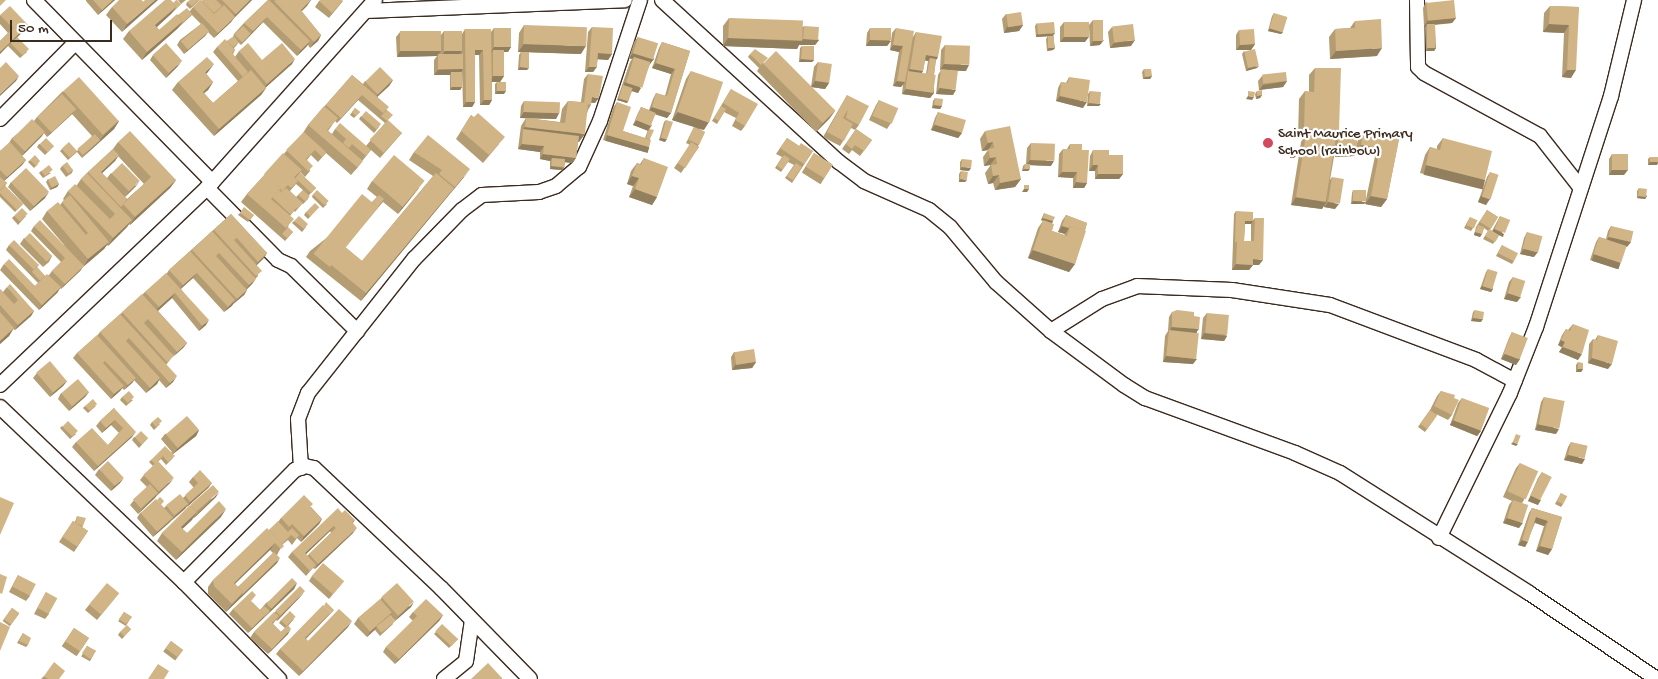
<!DOCTYPE html>
<html>
<head>
<meta charset="utf-8">
<style>
  body { margin:0 }
  #map { position:relative; width:1658px; height:679px; overflow:hidden; background:#fff; font-family:"Gochi Hand",sans-serif }
  div>[style] { position:absolute }
  .roads { filter:drop-shadow(1px 0 #3b2a1e) drop-shadow(-1px 0 #3b2a1e) drop-shadow(0 1px #3b2a1e) drop-shadow(0 -1px #3b2a1e) }
  .minor>* { height:14px; margin:-7px; padding:0 7px; transform-origin:7px; border-radius:7px; background:#fff }
  .wall>* { inset:0; background:#b49c73; transform-origin:0 0 }
  .shaded-wall>* { inset:0; background:#927f5e; transform-origin:0 0 }
  .building>* { inset:0; background:#d1b586; transform-origin:0 0 }
  .dots>* { width:14px; height:14px; translate:-50% -50%; box-sizing:border-box; border:2px solid #fff; border-radius:50% }
  span { translate:-50% -50%; white-space:nowrap; text-align:center; line-height:1.15; -webkit-text-stroke:4.5px #fff; paint-order:stroke }
  .poi-label { font-size:15px; color:#3b2a1e }
  .left { translate:0 -50%; text-align:left }
  .scale { position:absolute; left:10px; top:20px; width:102px; height:22px; box-sizing:border-box; border:2px solid #3b2a1e; border-top:0; padding-left:6px; font-size:15px; line-height:18px; white-space:nowrap; color:#3b2a1e; -webkit-text-stroke:4px #fff; paint-order:stroke }
</style>
</head>
<body>
<div id="map">
  <div class="roads">
    <div class="minor">
      <div style="left:34px;top:0;width:255px;rotate:45.6deg"></div>
      <div style="left:662px;top:0;width:240px;rotate:42.5deg"></div>
      <div style="left:839px;top:162px;width:31px;rotate:37deg"></div>
      <div style="left:864px;top:181px;width:71px;rotate:24deg"></div>
      <div style="left:929px;top:210px;width:27px;rotate:39deg"></div>
      <div style="left:950px;top:227px;width:72px;rotate:50.1deg"></div>
      <div style="left:996px;top:282px;width:74px;rotate:41.7deg"></div>
      <div style="left:1051px;top:331px;width:91px;rotate:36.5deg"></div>
      <div style="left:1124px;top:385px;width:25px;rotate:32deg"></div>
      <div style="left:1145px;top:398px;width:160px;rotate:20.1deg"></div>
      <div style="left:1295px;top:453px;width:49px;rotate:24deg"></div>
      <div style="left:1340px;top:473px;width:224px;rotate:32.4deg"></div>
      <div style="left:1529px;top:593px;width:154px;rotate:33.9deg"></div>
      <div style="left:1417px;top:0;width:67px;rotate:89.1deg"></div>
      <div style="left:1418px;top:67px;width:8px;rotate:45deg"></div>
      <div style="left:1424px;top:73px;width:132px;rotate:28.5deg"></div>
      <div style="left:1540px;top:136px;width:65px;rotate:51.9deg"></div>
      <div style="left:367px;top:11px;width:258px;rotate:-2.4deg"></div>
      <div style="left:0;top:119px;width:107px;rotate:-45.4deg"></div>
      <div style="left:207px;top:188px;width:101px;rotate:45.4deg"></div>
      <div style="left:278px;top:260px;width:14px;rotate:25deg"></div>
      <div style="left:291px;top:266px;width:93px;rotate:44.6deg"></div>
      <div style="left:1051px;top:331px;width:60px;rotate:-32.1deg"></div>
      <div style="left:1102px;top:299px;width:37px;rotate:-20deg"></div>
      <div style="left:1137px;top:286px;width:95px;rotate:2.4deg"></div>
      <div style="left:1232px;top:290px;width:99px;rotate:8.7deg"></div>
      <div style="left:1330px;top:305px;width:156px;rotate:20.6deg"></div>
      <div style="left:1476px;top:360px;width:44px;rotate:28.3deg"></div>
      <div style="left:0;top:385px;width:286px;rotate:-43.6deg"></div>
      <div style="left:207px;top:188px;width:252px;rotate:-48.2deg"></div>
      <div style="left:0;top:407px;width:254px;rotate:43.6deg"></div>
      <div style="left:184px;top:582px;width:136px;rotate:45.6deg"></div>
      <div style="left:301px;top:468px;width:49px;rotate:-93.5deg"></div>
      <div style="left:298px;top:419px;width:28px;rotate:-69deg"></div>
      <div style="left:308px;top:393px;width:171px;rotate:-51.7deg"></div>
      <div style="left:414px;top:259px;width:69px;rotate:-45.6deg"></div>
      <div style="left:462px;top:210px;width:25px;rotate:-37deg"></div>
      <div style="left:482px;top:195px;width:57px;rotate:-3deg"></div>
      <div style="left:539px;top:192px;width:18px;rotate:-19deg"></div>
      <div style="left:556px;top:186px;width:30px;rotate:-40deg"></div>
      <div style="left:579px;top:167px;width:51px;rotate:-65.5deg"></div>
      <div style="left:600px;top:121px;width:127px;rotate:-71.7deg"></div>
      <div style="left:1439px;top:538px;width:161px;rotate:-63.9deg"></div>
      <div style="left:1510px;top:393px;width:71px;rotate:-68.5deg"></div>
      <div style="left:1536px;top:327px;width:243px;rotate:-72deg"></div>
      <div style="left:1611px;top:96px;width:99px;rotate:-76.5deg"></div>
      <div style="left:184px;top:582px;width:158px;rotate:-45.3deg"></div>
      <div style="left:295px;top:470px;width:11px;rotate:-22deg"></div>
      <div style="left:305px;top:466px;width:9px;rotate:13deg"></div>
      <div style="left:314px;top:468px;width:175px;rotate:43.4deg"></div>
      <div style="left:441px;top:588px;width:127px;rotate:45.6deg"></div>
      <div style="left:444px;top:679px;width:28px;rotate:-39deg"></div>
      <div style="left:466px;top:661px;width:41px;rotate:-81.7deg"></div>
    </div>
  </div>
  <div class="wall">
    <div style="clip-path:polygon(86px 0,115px 0,98px 15px,86px 1px)"></div>
    <div style="clip-path:polygon(145px 0,122px 32px,106px 15px,112px 7px,143px 2px)"></div>
    <div style="clip-path:polygon(178px 0,186px 0,181px 4px)"></div>
    <div style="clip-path:polygon(200px 0,190px 9px,186px 5px,187px 2px)"></div>
    <div style="clip-path:polygon(203px 0,252px 0,234px 18px,231px 22px,214px 38px,208px 32px,205px 36px,184px 54px,177px 45px,180px 40px,201px 24px,192px 15px,177px 29px,142px 60px,123px 39px,129px 31px,172px 1px,173px 3px,181px 4px,171px 14px,157px 27px,159px 30px,178px 15px,190px 11px,193px 7px)"></div>
    <div style="clip-path:polygon(268px 0,311px 0,301px 11px,321px 35px,318px 41px,310px 48px,308px 45px,297px 56px,263px 22px,241px 45px,238px 42px,237px 45px,234px 48px,235px 50px,233px 54px,235px 57px,239px 51px,262px 60px,292px 64px,266px 87px,266px 88px,261px 95px,214px 136px,172px 90px,178px 82px,208px 72px,206px 74px,213px 82px,208px 90px,204px 93px,213px 103px,238px 81px,213px 52px,217px 47px,227px 41px,233px 37px,234px 34px,244px 23px)"></div>
    <div style="clip-path:polygon(319px 1px,343px 1px,329px 18px,315px 7px)"></div>
    <div style="clip-path:polygon(1426px 2px,1456px 18px,1452px 23px,1435px 25px,1436px 48px,1434px 51px,1426px 51px,1425px 27px,1426px 26px,1424px 26px,1423px 8px)"></div>
    <div style="clip-path:polygon(1550px 6px,1579px 7px,1571px 78px,1562px 77px,1564px 33px,1543px 32px,1544px 13px)"></div>
    <div style="clip-path:polygon(1274px 13px,1283px 32px,1281px 34px,1268px 31px,1272px 16px)"></div>
    <div style="clip-path:polygon(1006px 14px,1023px 25px,1019px 31px,1004px 33px,1002px 19px)"></div>
    <div style="clip-path:polygon(0 15px,28px 25px,25px 30px,17px 37px,27px 52px,20px 58px,8px 46px,0 54px,0 41px,8px 33px,0 24px)"></div>
    <div style="clip-path:polygon(729px 18px,803px 27px,804px 26px,819px 40px,815px 45px,799px 45px,797px 49px,723px 46px,723px 26px)"></div>
    <div style="clip-path:polygon(1093px 20px,1100px 45px,1090px 46px,1089px 26px,1085px 42px,1060px 42px,1060px 27px,1064px 22px,1089px 25px)"></div>
    <div style="clip-path:polygon(1355px 21px,1377px 56px,1330px 59px,1329px 37px,1335px 29px,1350px 28px)"></div>
    <div style="clip-path:polygon(1037px 23px,1053px 36px,1055px 48px,1053px 50px,1047px 51px,1046px 39px,1048px 36px,1051px 36px,1036px 37px,1035px 26px)"></div>
    <div style="clip-path:polygon(524px 25px,581px 54px,529px 52px,527px 70px,518px 70px,519px 55px,521px 52px,518px 52px,519px 33px)"></div>
    <div style="clip-path:polygon(592px 27px,612px 54px,608px 60px,598px 59px,593px 72px,585px 72px,588px 32px)"></div>
    <div style="clip-path:polygon(1112px 27px,1131px 46px,1110px 48px,1108px 32px)"></div>
    <div style="clip-path:polygon(494px 28px,511px 47px,508px 52px,504px 52px,504px 76px,500px 82px,492px 82px,492px 100px,489px 105px,480px 105px,479px 55px,475px 55px,475px 102px,472px 107px,463px 107px,462px 71px,462px 87px,460px 90px,450px 90px,450px 75px,434px 75px,434px 60px,437px 56px,397px 57px,396px 37px,400px 32px,441px 35px,444px 31px,462px 34px,465px 29px,491px 32px)"></div>
    <div style="clip-path:polygon(870px 28px,891px 41px,887px 46px,866px 46px,867px 33px)"></div>
    <div style="clip-path:polygon(evenodd,896px 28px,913px 37px,916px 32px,938px 57px,936px 59px,934px 75px,934px 93px,930px 98px,902px 94px,903px 84px,901px 87px,893px 86px,899px 52px,890px 50px,892px 33px,896px 28px,925px 60px,928px 61px,926px 74px,922px 73px,923px 71px,925px 60px)"></div>
    <div style="clip-path:polygon(1239px 30px,1255px 44px,1251px 50px,1236px 50px,1236px 35px)"></div>
    <div style="clip-path:polygon(638px 37px,654px 59px,650px 64px,638px 93px,632px 91px,628px 101px,627px 103px,617px 100px,630px 62px,632px 59px,629px 58px,634px 42px)"></div>
    <div style="clip-path:polygon(662px 42px,690px 51px,671px 113px,667px 118px,655px 114px,649px 129px,650px 139px,649px 147px,645px 152px,603px 140px,613px 108px,617px 102px,623px 131px,645px 138px,648px 130px,633px 125px,638px 113px,641px 107px,649px 110px,653px 99px,656px 93px,665px 96px,671px 74px,652px 68px,659px 48px)"></div>
    <div style="clip-path:polygon(945px 45px,966px 71px,947px 70px,953px 95px,936px 94px,938px 75px,941px 70px,940px 70px,941px 50px)"></div>
    <div style="clip-path:polygon(802px 46px,814px 60px,812px 62px,799px 62px,800px 48px)"></div>
    <div style="clip-path:polygon(1244px 51px,1257px 68px,1246px 71px,1242px 54px)"></div>
    <div style="clip-path:polygon(750px 54px,835px 111px,829px 119px,816px 132px,757px 71px,759px 68px,748px 57px)"></div>
    <div style="clip-path:polygon(153px 55px,178px 66px,166px 78px,150px 60px)"></div>
    <div style="clip-path:polygon(818px 62px,829px 83px,825px 89px,811px 87px,814px 67px)"></div>
    <div style="clip-path:polygon(1315px 68px,1339px 130px,1333px 138px,1336px 140px,1338px 138px,1357px 143px,1358px 140px,1363px 132px,1399px 139px,1387px 199px,1381px 207px,1365px 204px,1375px 156px,1356px 152px,1354px 156px,1335px 157px,1335px 151px,1330px 180px,1332px 177px,1335px 209px,1324px 207px,1324px 205px,1322px 209px,1291px 205px,1301px 142px,1304px 137px,1298px 137px,1299px 99px,1305px 91px,1309px 92px,1309px 75px)"></div>
    <div style="clip-path:polygon(1144px 69px,1152px 76px,1150px 79px,1143px 79px,1142px 72px)"></div>
    <div style="clip-path:polygon(691px 71px,704px 130px,699px 129px,705px 132px,698px 146px,699px 147px,681px 173px,674px 168px,690px 145px,686px 143px,694px 127px,672px 120px,686px 79px)"></div>
    <div style="clip-path:polygon(588px 74px,595px 103px,591px 103px,591px 105px,588px 110px,579px 142px,578px 142px,576px 158px,572px 163px,565px 162px,564px 168px,562px 170px,550px 169px,550px 161px,540px 159px,540px 152px,518px 149px,521px 126px,526px 118px,560px 122px,562px 109px,568px 101px,581px 102px,584px 79px)"></div>
    <div style="clip-path:polygon(evenodd,352px 75px,363px 84px,365px 81px,393px 80px,389px 86px,377px 97px,387px 110px,388px 121px,402px 133px,380px 158px,371px 150px,351px 175px,326px 153px,318px 162px,311px 155px,307px 160px,310px 171px,305px 177px,300px 172px,300px 173px,316px 188px,309px 195px,308px 199px,303px 204px,302px 204px,295px 212px,294px 211px,290px 216px,288px 228px,293px 232px,285px 241px,241px 202px,247px 194px,303px 133px,308px 125px,352px 75px,358px 100px,385px 123px,366px 146px,335px 129px,332px 134px,328px 131px,335px 121px,337px 123px,358px 100px,352px 75px,296px 184px,303px 190px,296px 197px,290px 191px,296px 184px)"></div>
    <div style="clip-path:polygon(1262px 76px,1287px 81px,1283px 87px,1259px 90px,1258px 81px)"></div>
    <div style="clip-path:polygon(1069px 77px,1083px 108px,1056px 101px,1058px 88px,1061px 82px,1066px 83px)"></div>
    <div style="clip-path:polygon(497px 82px,504px 94px,495px 94px,495px 84px)"></div>
    <div style="clip-path:polygon(731px 89px,745px 126px,741px 131px,732px 126px,736px 118px,724px 112px,717px 124px,712px 121px)"></div>
    <div style="clip-path:polygon(63px 91px,119px 121px,114px 129px,82px 158px,77px 152px,68px 160px,60px 151px,62px 149px,77px 151px,92px 136px,72px 114px,47px 137px,44px 133px,41px 137px,22px 156px,26px 160px,22px 165px,4px 181px,7px 183px,5px 186px,23px 204px,15px 212px,0 197px,0 151px,9px 143px,12px 138px,34px 121px,37px 117px)"></div>
    <div style="clip-path:polygon(1090px 91px,1099px 106px,1087px 106px,1088px 94px)"></div>
    <div style="clip-path:polygon(1257px 91px,1262px 95px,1260px 98px,1256px 99px,1255px 94px)"></div>
    <div style="clip-path:polygon(847px 95px,859px 125px,855px 130px,851px 128px,840px 146px,823px 137px)"></div>
    <div style="clip-path:polygon(935px 98px,942px 106px,940px 109px,932px 108px,933px 101px)"></div>
    <div style="clip-path:polygon(879px 100px,891px 123px,887px 129px,869px 120px,876px 105px)"></div>
    <div style="clip-path:polygon(524px 101px,559px 113px,556px 119px,520px 118px,521px 106px)"></div>
    <div style="clip-path:polygon(355px 108px,360px 112px,354px 118px,350px 115px)"></div>
    <div style="clip-path:polygon(938px 112px,962px 133px,958px 138px,931px 130px,935px 118px)"></div>
    <div style="clip-path:polygon(471px 115px,499px 144px,483px 163px,456px 139px)"></div>
    <div style="clip-path:polygon(361px 116px,379px 127px,374px 133px,359px 119px)"></div>
    <div style="clip-path:polygon(666px 120px,665px 142px,659px 140px,664px 122px)"></div>
    <div style="clip-path:polygon(856px 129px,872px 140px,860px 156px,852px 150px,849px 154px,842px 149px)"></div>
    <div style="clip-path:polygon(985px 131px,1021px 179px,1015px 187px,995px 190px,993px 183px,988px 184px,985px 173px,990px 166px,990px 165px,984px 166px,983px 157px,988px 150px,982px 151px,980px 139px)"></div>
    <div style="clip-path:polygon(787px 138px,799px 146px,813px 151px,792px 183px,785px 178px,794px 165px,788px 162px,781px 172px,775px 168px,782px 157px,776px 154px)"></div>
    <div style="clip-path:polygon(1443px 138px,1485px 180px,1479px 188px,1420px 173px,1425px 155px,1430px 147px,1437px 149px,1437px 146px)"></div>
    <div style="clip-path:polygon(evenodd,118px 142px,176px 180px,170px 188px,130px 225px,129px 224px,127px 227px,108px 246px,107px 245px,104px 249px,83px 267px,80px 271px,61px 289px,60px 288px,57px 293px,39px 310px,0 270px,4px 264px,35px 286px,38px 283px,6px 250px,9px 245px,39px 265px,37px 267px,45px 276px,49px 275px,52px 271px,61px 262px,31px 231px,34px 226px,65px 246px,42px 219px,47px 211px,60px 205px,64px 200px,63px 199px,68px 191px,77px 185px,81px 179px,88px 172px,113px 149px,118px 142px,118px 156px,144px 184px,127px 199px,125px 197px,136px 186px,111px 173px,107px 178px,102px 173px,115px 161px,118px 156px)"></div>
    <div style="clip-path:polygon(1031px 143px,1051px 166px,1030px 165px,1028px 171px,1022px 171px,1023px 166px,1025px 164px,1026px 164px,1027px 148px)"></div>
    <div style="clip-path:polygon(39px 144px,54px 146px,45px 155px,37px 147px)"></div>
    <div style="clip-path:polygon(1070px 144px,1082px 150px,1087px 183px,1084px 188px,1073px 188px,1073px 178px,1058px 177px,1059px 154px,1063px 149px,1067px 149px)"></div>
    <div style="clip-path:polygon(1292px 149px,1294px 158px,1290px 158px,1290px 151px)"></div>
    <div style="clip-path:polygon(1093px 150px,1109px 155px,1123px 174px,1119px 179px,1095px 179px,1095px 171px,1089px 171px,1090px 156px)"></div>
    <div style="clip-path:polygon(414px 152px,464px 177px,361px 301px,306px 257px,310px 251px,372px 202px,377px 197px,367px 189px,372px 181px,419px 188px,398px 214px,383px 202px,345px 247px,362px 261px,433px 176px,409px 160px)"></div>
    <div style="left:814px;top:153px;width:22px;height:23px;rotate:32deg"></div>
    <div style="clip-path:polygon(1612px 154px,1624px 175px,1609px 175px,1609px 159px)"></div>
    <div style="clip-path:polygon(1650px 157px,1657px 165px,1648px 165px,1648px 159px)"></div>
    <div style="clip-path:polygon(644px 158px,657px 197px,652px 205px,629px 197px,633px 186px,627px 184px,631px 171px,637px 163px,640px 164px)"></div>
    <div style="clip-path:polygon(962px 159px,969px 171px,960px 170px,960px 162px)"></div>
    <div style="clip-path:polygon(30px 160px,38px 164px,34px 168px,28px 162px)"></div>
    <div style="clip-path:polygon(62px 166px,73px 170px,72px 173px,66px 177px,60px 169px)"></div>
    <div style="clip-path:polygon(41px 171px,51px 173px,43px 178px,39px 173px)"></div>
    <div style="clip-path:polygon(961px 171px,965px 182px,959px 182px,959px 174px)"></div>
    <div style="clip-path:polygon(1490px 172px,1486px 205px,1478px 202px,1487px 177px)"></div>
    <div style="clip-path:polygon(48px 179px,59px 184px,57px 187px,50px 190px,46px 182px)"></div>
    <div style="clip-path:polygon(11px 182px,45px 198px,30px 211px,8px 187px)"></div>
    <div style="clip-path:polygon(1639px 188px,1647px 196px,1645px 199px,1637px 198px,1637px 191px)"></div>
    <div style="clip-path:polygon(1353px 190px,1364px 204px,1351px 204px,1352px 193px)"></div>
    <div style="clip-path:polygon(313px 194px,327px 204px,323px 208px,312px 197px)"></div>
    <div style="clip-path:polygon(319px 207px,308px 219px,304px 215px,306px 212px)"></div>
    <div style="clip-path:polygon(1487px 210px,1498px 217px,1490px 230px,1492px 231px,1500px 216px,1503px 237px,1499px 235px,1493px 244px,1483px 239px,1488px 231px,1484px 228px,1482px 234px,1480px 237px,1474px 235px,1476px 227px)"></div>
    <div style="clip-path:polygon(evenodd,1236px 211px,1253px 220px,1255px 218px,1259px 265px,1253px 265px,1249px 270px,1232px 270px,1234px 214px,1236px 211px,1245px 224px,1251px 224px,1251px 241px,1244px 241px,1245px 224px)"></div>
    <div style="clip-path:polygon(240px 213px,254px 215px,248px 222px,238px 215px)"></div>
    <div style="clip-path:polygon(1044px 213px,1053px 221px,1052px 223px,1052px 231px,1064px 235px,1065px 234px,1058px 232px,1062px 221px,1066px 215px,1087px 223px,1075px 264px,1069px 272px,1028px 258px,1038px 228px,1043px 221px,1041px 220px)"></div>
    <div style="clip-path:polygon(231px 214px,267px 253px,263px 259px,257px 265px,258px 276px,255px 279px,252px 284px,247px 289px,247px 290px,244px 295px,224px 312px,193px 278px,181px 289px,206px 325px,199px 331px,172px 298px,158px 311px,187px 343px,183px 348px,173px 356px,166px 365px,173px 382px,166px 388px,159px 380px,157px 384px,146px 393px,134px 380px,132px 383px,124px 390px,122px 388px,120px 391px,111px 399px,73px 358px,77px 353px,97px 336px,100px 332px,143px 294px,145px 292px,167px 273px,169px 270px)"></div>
    <div style="clip-path:polygon(14px 216px,26px 216px,18px 225px,12px 218px)"></div>
    <div style="clip-path:polygon(1470px 217px,1473px 228px,1471px 231px,1464px 228px)"></div>
    <div style="clip-path:polygon(294px 221px,306px 227px,302px 232px,292px 223px)"></div>
    <div style="clip-path:polygon(1611px 226px,1631px 242px,1626px 247px,1617px 269px,1590px 260px,1596px 242px,1599px 237px,1606px 239px,1608px 231px)"></div>
    <div style="clip-path:polygon(1527px 232px,1534px 257px,1520px 254px,1524px 238px)"></div>
    <div style="clip-path:polygon(24px 238px,52px 256px,49px 262px,43px 267px,20px 244px)"></div>
    <div style="clip-path:polygon(1502px 245px,1514px 261px,1512px 264px,1496px 256px)"></div>
    <div style="clip-path:polygon(1488px 269px,1493px 289px,1491px 292px,1480px 289px,1486px 272px)"></div>
    <div style="clip-path:polygon(1513px 277px,1517px 302px,1504px 299px,1509px 282px)"></div>
    <div style="clip-path:polygon(7px 287px,34px 311px,31px 316px,15px 330px,13px 329px,9px 336px,0 344px,0 289px,3px 292px)"></div>
    <div style="clip-path:polygon(1475px 310px,1481px 322px,1471px 321px,1473px 312px)"></div>
    <div style="clip-path:polygon(1172px 312px,1194px 316px,1197px 333px,1193px 364px,1163px 362px,1165px 336px,1168px 331px,1169px 317px)"></div>
    <div style="clip-path:polygon(1207px 313px,1227px 336px,1224px 341px,1201px 339px,1203px 318px)"></div>
    <div style="clip-path:polygon(1573px 324px,1578px 360px,1559px 352px,1562px 347px,1558px 345px,1562px 335px,1566px 329px,1568px 330px)"></div>
    <div style="clip-path:polygon(1512px 332px,1520px 359px,1516px 365px,1501px 359px,1509px 338px)"></div>
    <div style="clip-path:polygon(1598px 335px,1608px 369px,1588px 363px,1589px 344px,1593px 339px,1595px 340px)"></div>
    <div style="clip-path:polygon(734px 352px,756px 362px,752px 368px,732px 370px,731px 357px)"></div>
    <div style="clip-path:polygon(1578px 362px,1583px 369px,1581px 372px,1576px 372px,1576px 365px)"></div>
    <div style="clip-path:polygon(37px 373px,67px 381px,63px 386px,50px 397px,33px 378px)"></div>
    <div style="clip-path:polygon(1441px 391px,1454px 398px,1452px 415px,1448px 420px,1436px 414px,1437px 415px,1425px 432px,1418px 427px,1430px 410px,1437px 396px)"></div>
    <div style="clip-path:polygon(89px 392px,85px 397px,69px 411px,58px 399px,61px 393px)"></div>
    <div style="clip-path:polygon(122px 397px,133px 400px,126px 406px,120px 400px)"></div>
    <div style="clip-path:polygon(1544px 397px,1556px 434px,1535px 430px,1541px 402px)"></div>
    <div style="clip-path:polygon(1462px 398px,1481px 431px,1477px 436px,1450px 425px,1458px 403px)"></div>
    <div style="clip-path:polygon(85px 406px,96px 406px,88px 413px,83px 408px)"></div>
    <div style="clip-path:polygon(114px 408px,132px 437px,94px 471px,72px 447px,76px 442px,108px 445px,119px 433px,111px 425px,102px 433px,96px 426px,100px 421px)"></div>
    <div style="clip-path:polygon(152px 422px,160px 424px,154px 430px,150px 425px)"></div>
    <div style="clip-path:polygon(62px 426px,76px 434px,70px 439px,60px 428px)"></div>
    <div style="clip-path:polygon(199px 430px,196px 436px,173px 454px,173px 458px,166px 465px,161px 459px,153px 466px,149px 462px,151px 460px,172px 452px,161px 439px,165px 434px)"></div>
    <div style="clip-path:polygon(134px 437px,148px 438px,139px 448px,132px 440px)"></div>
    <div style="clip-path:polygon(1571px 442px,1582px 464px,1564px 460px,1568px 447px)"></div>
    <div style="clip-path:polygon(1520px 463px,1524px 500px,1522px 503px,1519px 528px,1503px 523px,1509px 505px,1512px 501px,1503px 497px,1516px 468px)"></div>
    <div style="clip-path:polygon(99px 469px,120px 483px,111px 491px,95px 475px)"></div>
    <div style="clip-path:polygon(1542px 472px,1538px 505px,1528px 501px,1538px 478px)"></div>
    <div style="clip-path:polygon(144px 475px,170px 483px,138px 514px,130px 505px,134px 500px,147px 487px,140px 480px)"></div>
    <div style="clip-path:polygon(193px 477px,212px 483px,208px 488px,153px 537px,137px 518px,140px 513px,161px 505px,164px 508px,166px 506px,183px 498px,194px 488px,189px 482px)"></div>
    <div style="clip-path:polygon(1561px 493px,1563px 504px,1561px 507px,1555px 504px)"></div>
    <div style="clip-path:polygon(216px 497px,194px 518px,193px 517px,182px 529px,187px 533px,221px 517px,176px 560px,157px 541px,162px 533px,191px 506px)"></div>
    <div style="clip-path:polygon(evenodd,311px 507px,322px 519px,319px 524px,301px 542px,297px 538px,292px 545px,288px 540px,283px 544px,277px 555px,277px 563px,226px 612px,208px 594px,208px 587px,213px 580px,278px 522px,281px 518px,311px 507px,270px 550px,273px 553px,238px 587px,235px 584px,270px 550px)"></div>
    <div style="clip-path:polygon(1532px 508px,1562px 517px,1552px 549px,1548px 555px,1536px 551px,1544px 526px,1535px 523px,1525px 547px,1518px 545px,1529px 513px)"></div>
    <div style="clip-path:polygon(evenodd,342px 513px,355px 520px,353px 523px,353px 533px,315px 569px,313px 568px,306px 576px,288px 557px,292px 552px,342px 513px,330px 531px,331px 533px,307px 556px,306px 554px,330px 531px)"></div>
    <div style="clip-path:polygon(77px 516px,83px 526px,82px 527px,88px 531px,74px 552px,59px 542px,73px 521px,75px 522px)"></div>
    <div style="clip-path:polygon(18px 575px,30px 596px,26px 601px,9px 592px)"></div>
    <div style="clip-path:polygon(312px 576px,344px 581px,329px 599px,309px 581px)"></div>
    <div style="clip-path:polygon(297px 583px,294px 589px,248px 633px,229px 614px,233px 609px,252px 602px,260px 610px,266px 603px)"></div>
    <div style="clip-path:polygon(46px 592px,49px 614px,45px 619px,34px 614px)"></div>
    <div style="clip-path:polygon(301px 596px,277px 621px,276px 620px,273px 624px,281px 632px,285px 628px,279px 623px,281px 620px,294px 619px,288px 626px,288px 634px,268px 654px,250px 638px,254px 632px,276px 611px)"></div>
    <div style="clip-path:polygon(382px 597px,411px 607px,395px 621px,390px 615px,393px 624px,380px 636px,375px 630px,367px 637px,354px 624px,358px 618px,380px 600px)"></div>
    <div style="clip-path:polygon(115px 598px,97px 620px,85px 610px,89px 605px)"></div>
    <div style="left:12px;top:608px;width:9px;height:16px;rotate:36deg"></div>
    <div style="clip-path:polygon(334px 610px,306px 639px,308px 641px,348px 627px,299px 676px,276px 654px,280px 649px)"></div>
    <div style="left:124px;top:612px;width:9px;height:11px;rotate:32deg"></div>
    <div style="clip-path:polygon(413px 612px,443px 615px,439px 621px,395px 664px,383px 652px,386px 647px,413px 621px,409px 617px)"></div>
    <div style="left:74px;top:628px;width:18px;height:22px;rotate:34deg"></div>
    <div style="clip-path:polygon(131px 629px,122px 639px,118px 635px,120px 632px)"></div>
    <div style="clip-path:polygon(436px 632px,458px 639px,449px 648px,434px 634px)"></div>
    <div style="clip-path:polygon(23px 633px,28px 645px,26px 647px,17px 643px)"></div>
    <div style="left:171px;top:641px;width:15px;height:13px;rotate:37deg"></div>
    <div style="left:87px;top:646px;width:10px;height:12px;rotate:29deg"></div>
    <div style="clip-path:polygon(44px 676px,59px 679px,41px 679px)"></div>
  </div>
  <div class="shaded-wall">
    <div style="clip-path:polygon(113px 0,115px 0,98px 15px,102px 10px)"></div>
    <div style="clip-path:polygon(155px 0,158px 0,122px 32px,127px 24px)"></div>
    <div style="clip-path:polygon(250px 0,252px 0,234px 18px,231px 22px,214px 38px,218px 33px,233px 18px,236px 14px)"></div>
    <div style="clip-path:polygon(310px 0,311px 0,307px 6px,297px 16px,301px 10px)"></div>
    <div style="clip-path:polygon(176px 7px,171px 14px,150px 33px,155px 25px)"></div>
    <div style="clip-path:polygon(267px 17px,263px 22px,241px 45px,253px 31px)"></div>
    <div style="clip-path:polygon(1456px 18px,1452px 23px,1427px 25px,1427px 24px,1426px 26px,1424px 26px,1428px 20px)"></div>
    <div style="clip-path:polygon(183px 21px,177px 29px,142px 60px,147px 52px)"></div>
    <div style="clip-path:polygon(1549px 24px,1569px 25px,1564px 33px,1543px 32px)"></div>
    <div style="clip-path:polygon(28px 25px,25px 30px,10px 44px,10px 43px,0 54px,0 52px)"></div>
    <div style="clip-path:polygon(1023px 25px,1019px 31px,1004px 33px,1007px 27px)"></div>
    <div style="clip-path:polygon(1270px 28px,1283px 32px,1281px 34px,1268px 31px)"></div>
    <div style="clip-path:polygon(209px 31px,205px 36px,184px 54px,188px 49px)"></div>
    <div style="clip-path:polygon(1055px 33px,1053px 36px,1036px 37px,1037px 34px)"></div>
    <div style="clip-path:polygon(321px 35px,318px 41px,310px 48px,314px 42px)"></div>
    <div style="clip-path:polygon(1064px 37px,1089px 37px,1085px 42px,1060px 42px)"></div>
    <div style="clip-path:polygon(728px 38px,802px 41px,803px 39px,819px 40px,815px 45px,799px 45px,797px 49px,723px 46px)"></div>
    <div style="clip-path:polygon(870px 40px,891px 41px,887px 46px,866px 46px)"></div>
    <div style="clip-path:polygon(1104px 40px,1100px 45px,1090px 46px,1093px 41px)"></div>
    <div style="clip-path:polygon(1135px 40px,1131px 46px,1110px 48px,1114px 43px)"></div>
    <div style="clip-path:polygon(310px 41px,306px 47px,297px 56px,301px 50px)"></div>
    <div style="clip-path:polygon(524px 44px,586px 46px,581px 54px,518px 52px)"></div>
    <div style="clip-path:polygon(1255px 44px,1251px 50px,1236px 50px,1240px 45px)"></div>
    <div style="clip-path:polygon(893px 45px,903px 46px,899px 52px,890px 50px)"></div>
    <div style="clip-path:polygon(494px 47px,511px 47px,508px 52px,493px 52px,493px 50px,492px 52px,491px 52px)"></div>
    <div style="clip-path:polygon(1049px 48px,1055px 48px,1053px 50px,1047px 51px)"></div>
    <div style="clip-path:polygon(1382px 48px,1377px 56px,1330px 59px,1336px 51px)"></div>
    <div style="clip-path:polygon(1428px 48px,1436px 48px,1434px 51px,1426px 51px)"></div>
    <div style="clip-path:polygon(475px 50px,483px 50px,479px 55px,471px 55px)"></div>
    <div style="clip-path:polygon(400px 51px,441px 51px,437px 56px,397px 57px)"></div>
    <div style="clip-path:polygon(445px 51px,462px 51px,459px 56px,441px 56px)"></div>
    <div style="clip-path:polygon(598px 53px,612px 54px,608px 60px,594px 59px)"></div>
    <div style="clip-path:polygon(633px 53px,654px 59px,650px 64px,634px 57px,632px 59px,629px 58px)"></div>
    <div style="clip-path:polygon(926px 55px,938px 57px,935px 62px,930px 58px,928px 61px,922px 60px)"></div>
    <div style="clip-path:polygon(295px 59px,292px 64px,264px 89px,267px 84px)"></div>
    <div style="clip-path:polygon(801px 59px,814px 60px,812px 62px,799px 62px)"></div>
    <div style="clip-path:polygon(182px 61px,178px 66px,166px 78px,170px 72px)"></div>
    <div style="clip-path:polygon(656px 63px,675px 69px,671px 74px,652px 68px)"></div>
    <div style="clip-path:polygon(214px 64px,208px 72px,199px 80px,205px 72px)"></div>
    <div style="clip-path:polygon(944px 64px,969px 65px,966px 71px,940px 70px)"></div>
    <div style="clip-path:polygon(1259px 66px,1257px 68px,1246px 71px,1248px 68px)"></div>
    <div style="clip-path:polygon(520px 67px,529px 68px,527px 70px,518px 70px)"></div>
    <div style="clip-path:polygon(589px 67px,597px 67px,593px 72px,585px 72px)"></div>
    <div style="clip-path:polygon(463px 69px,460px 74px,451px 72px,450px 75px,434px 75px,438px 70px)"></div>
    <div style="clip-path:polygon(910px 69px,923px 71px,919px 77px,908px 72px)"></div>
    <div style="clip-path:polygon(1567px 70px,1576px 70px,1571px 78px,1562px 77px)"></div>
    <div style="clip-path:polygon(19px 76px,16px 81px,0 96px,0 94px)"></div>
    <div style="clip-path:polygon(493px 76px,504px 76px,500px 82px,490px 82px)"></div>
    <div style="clip-path:polygon(1152px 76px,1150px 79px,1143px 79px,1145px 77px)"></div>
    <div style="clip-path:polygon(393px 80px,389px 86px,375px 99px,378px 94px)"></div>
    <div style="clip-path:polygon(815px 81px,829px 83px,825px 89px,811px 87px)"></div>
    <div style="clip-path:polygon(897px 81px,905px 82px,901px 87px,893px 86px)"></div>
    <div style="clip-path:polygon(1287px 81px,1283px 87px,1259px 90px,1263px 85px)"></div>
    <div style="clip-path:polygon(213px 82px,208px 90px,197px 99px,203px 92px)"></div>
    <div style="clip-path:polygon(625px 82px,641px 88px,638px 93px,622px 88px)"></div>
    <div style="clip-path:polygon(452px 87px,462px 87px,460px 90px,450px 90px)"></div>
    <div style="clip-path:polygon(266px 88px,261px 95px,214px 136px,219px 129px)"></div>
    <div style="clip-path:polygon(940px 88px,956px 90px,953px 95px,936px 94px)"></div>
    <div style="clip-path:polygon(906px 89px,934px 93px,930px 98px,902px 94px)"></div>
    <div style="clip-path:polygon(497px 91px,506px 91px,504px 94px,495px 94px)"></div>
    <div style="clip-path:polygon(362px 95px,358px 100px,337px 123px,341px 118px)"></div>
    <div style="clip-path:polygon(1262px 95px,1260px 98px,1256px 99px,1257px 96px)"></div>
    <div style="clip-path:polygon(1060px 96px,1087px 102px,1083px 108px,1056px 101px)"></div>
    <div style="clip-path:polygon(1248px 96px,1254px 97px,1252px 100px,1246px 99px)"></div>
    <div style="clip-path:polygon(592px 97px,599px 98px,595px 103px,589px 102px)"></div>
    <div style="clip-path:polygon(619px 98px,628px 101px,627px 103px,617px 100px)"></div>
    <div style="clip-path:polygon(484px 100px,492px 100px,489px 105px,480px 105px)"></div>
    <div style="clip-path:polygon(466px 102px,475px 102px,472px 107px,463px 107px)"></div>
    <div style="clip-path:polygon(1089px 103px,1101px 104px,1099px 106px,1087px 106px)"></div>
    <div style="clip-path:polygon(934px 105px,942px 106px,940px 109px,932px 108px)"></div>
    <div style="clip-path:polygon(652px 107px,671px 113px,667px 118px,648px 112px)"></div>
    <div style="clip-path:polygon(76px 109px,72px 114px,47px 137px,51px 132px)"></div>
    <div style="clip-path:polygon(835px 111px,829px 119px,816px 132px,822px 124px)"></div>
    <div style="clip-path:polygon(524px 112px,559px 113px,556px 119px,520px 118px)"></div>
    <div style="clip-path:polygon(678px 112px,709px 122px,704px 130px,672px 120px)"></div>
    <div style="clip-path:polygon(637px 120px,652px 125px,648px 131px,633px 125px)"></div>
    <div style="clip-path:polygon(119px 121px,114px 129px,82px 158px,100px 140px,104px 135px)"></div>
    <div style="clip-path:polygon(935px 125px,962px 133px,958px 138px,931px 130px)"></div>
    <div style="clip-path:polygon(525px 127px,585px 134px,579px 142px,523px 135px,523px 129px)"></div>
    <div style="clip-path:polygon(1304px 129px,1339px 130px,1333px 138px,1306px 134px,1304px 137px,1298px 137px)"></div>
    <div style="clip-path:polygon(45px 132px,41px 137px,22px 156px,26px 150px)"></div>
    <div style="left:607px;top:135px;width:44px;height:6px;rotate:16deg"></div>
    <div style="clip-path:polygon(661px 138px,667px 139px,665px 142px,659px 140px)"></div>
    <div style="clip-path:polygon(993px 142px,988px 150px,982px 151px,988px 143px)"></div>
    <div style="clip-path:polygon(522px 144px,544px 146px,540px 152px,518px 149px)"></div>
    <div style="clip-path:polygon(1361px 145px,1380px 148px,1375px 156px,1356px 152px,1354px 156px,1335px 157px,1339px 152px,1357px 150px)"></div>
    <div style="clip-path:polygon(543px 154px,576px 158px,572px 163px,552px 161px,552px 158px,550px 161px,540px 159px)"></div>
    <div style="clip-path:polygon(119px 155px,115px 161px,98px 177px,101px 172px)"></div>
    <div style="clip-path:polygon(1292px 156px,1296px 156px,1294px 158px,1290px 158px)"></div>
    <div style="clip-path:polygon(996px 157px,990px 165px,984px 166px,990px 158px)"></div>
    <div style="clip-path:polygon(26px 160px,22px 165px,3px 182px,7px 177px)"></div>
    <div style="clip-path:polygon(1030px 160px,1054px 161px,1051px 166px,1026px 165px)"></div>
    <div style="clip-path:polygon(363px 161px,351px 175px,357px 167px)"></div>
    <div style="clip-path:polygon(1650px 162px,1658px 162px,1658px 163px,1657px 165px,1648px 165px)"></div>
    <div style="clip-path:polygon(1093px 165px,1098px 165px,1095px 171px,1089px 171px)"></div>
    <div style="left:1426px;top:165px;width:61px;height:10px;rotate:14deg"></div>
    <div style="clip-path:polygon(551px 166px,564px 168px,562px 170px,550px 169px)"></div>
    <div style="clip-path:polygon(962px 167px,971px 168px,969px 171px,960px 170px)"></div>
    <div style="clip-path:polygon(470px 169px,464px 177px,449px 195px,455px 187px)"></div>
    <div style="clip-path:polygon(1024px 169px,1030px 169px,1028px 171px,1022px 171px)"></div>
    <div style="clip-path:polygon(1612px 170px,1628px 170px,1624px 175px,1609px 175px)"></div>
    <div style="clip-path:polygon(1062px 172px,1077px 172px,1073px 178px,1058px 177px)"></div>
    <div style="clip-path:polygon(1098px 174px,1123px 174px,1119px 179px,1095px 179px)"></div>
    <div style="clip-path:polygon(999px 175px,993px 183px,988px 184px,993px 176px)"></div>
    <div style="clip-path:polygon(632px 176px,639px 178px,633px 186px,627px 184px)"></div>
    <div style="clip-path:polygon(960px 179px,967px 180px,965px 182px,959px 182px)"></div>
    <div style="clip-path:polygon(1021px 179px,1015px 187px,995px 190px,1000px 183px)"></div>
    <div style="clip-path:polygon(176px 180px,170px 188px,130px 225px,135px 217px)"></div>
    <div style="clip-path:polygon(140px 181px,136px 186px,125px 197px,129px 192px)"></div>
    <div style="clip-path:polygon(425px 181px,419px 188px,398px 214px,403px 206px)"></div>
    <div style="clip-path:polygon(1076px 182px,1087px 183px,1084px 188px,1073px 188px)"></div>
    <div style="clip-path:polygon(59px 184px,57px 187px,50px 190px,52px 187px)"></div>
    <div style="clip-path:polygon(454px 188px,448px 196px,361px 301px,366px 293px)"></div>
    <div style="clip-path:polygon(635px 189px,657px 197px,652px 205px,629px 197px)"></div>
    <div style="clip-path:polygon(1024px 189px,1029px 189px,1027px 192px,1022px 192px)"></div>
    <div style="clip-path:polygon(49px 192px,45px 198px,30px 211px,34px 206px)"></div>
    <div style="clip-path:polygon(1371px 196px,1387px 199px,1381px 207px,1365px 204px)"></div>
    <div style="clip-path:polygon(1481px 196px,1490px 199px,1486px 205px,1478px 202px)"></div>
    <div style="clip-path:polygon(1639px 196px,1647px 196px,1645px 199px,1637px 198px)"></div>
    <div style="clip-path:polygon(1296px 197px,1327px 201px,1322px 209px,1291px 205px)"></div>
    <div style="clip-path:polygon(1353px 201px,1366px 202px,1364px 204px,1351px 204px)"></div>
    <div style="clip-path:polygon(1328px 202px,1339px 204px,1335px 209px,1324px 207px)"></div>
    <div style="clip-path:polygon(1043px 218px,1053px 221px,1052px 223px,1041px 220px)"></div>
    <div style="clip-path:polygon(132px 220px,127px 227px,108px 246px,113px 238px)"></div>
    <div style="clip-path:polygon(1245px 221px,1253px 221px,1251px 224px,1243px 224px)"></div>
    <div style="clip-path:polygon(1062px 226px,1069px 228px,1065px 234px,1058px 232px)"></div>
    <div style="clip-path:polygon(1494px 229px,1504px 234px,1503px 237px,1492px 232px)"></div>
    <div style="clip-path:polygon(1475px 232px,1482px 234px,1480px 237px,1474px 235px)"></div>
    <div style="clip-path:polygon(1609px 237px,1631px 242px,1627px 247px,1605px 242px)"></div>
    <div style="clip-path:polygon(109px 242px,104px 249px,83px 267px,80px 271px,61px 289px,65px 284px,84px 266px,88px 259px)"></div>
    <div style="clip-path:polygon(1524px 249px,1538px 252px,1534px 257px,1520px 254px)"></div>
    <div style="clip-path:polygon(1033px 250px,1075px 264px,1069px 272px,1028px 258px)"></div>
    <div style="clip-path:polygon(267px 253px,263px 259px,254px 267px,258px 262px)"></div>
    <div style="left:1594px;top:254px;width:28px;height:7px;rotate:18deg"></div>
    <div style="clip-path:polygon(1253px 259px,1263px 260px,1259px 265px,1249px 265px)"></div>
    <div style="clip-path:polygon(1236px 264px,1253px 265px,1249px 270px,1232px 270px)"></div>
    <div style="clip-path:polygon(197px 273px,193px 278px,179px 290px,183px 285px)"></div>
    <div style="clip-path:polygon(256px 279px,252px 284px,245px 291px,249px 285px)"></div>
    <div style="clip-path:polygon(1482px 286px,1493px 289px,1491px 292px,1480px 289px)"></div>
    <div style="clip-path:polygon(61px 287px,57px 293px,39px 310px,42px 305px)"></div>
    <div style="clip-path:polygon(247px 290px,244px 295px,233px 304px,237px 299px)"></div>
    <div style="clip-path:polygon(175px 293px,172px 298px,155px 313px,159px 307px)"></div>
    <div style="clip-path:polygon(1508px 293px,1521px 297px,1517px 302px,1504px 299px)"></div>
    <div style="clip-path:polygon(235px 300px,232px 306px,224px 312px,228px 307px)"></div>
    <div style="clip-path:polygon(34px 311px,31px 316px,15px 330px,18px 325px)"></div>
    <div style="clip-path:polygon(1473px 318px,1483px 319px,1481px 322px,1471px 321px)"></div>
    <div style="clip-path:polygon(209px 320px,206px 325px,199px 331px,202px 326px)"></div>
    <div style="clip-path:polygon(1172px 327px,1199px 329px,1195px 334px,1168px 333px)"></div>
    <div style="clip-path:polygon(14px 328px,9px 336px,0 344px,0 341px)"></div>
    <div style="clip-path:polygon(1204px 333px,1227px 336px,1224px 341px,1201px 339px)"></div>
    <div style="left:1561px;top:340px;width:4px;height:6px;rotate:27deg"></div>
    <div style="clip-path:polygon(187px 343px,183px 348px,173px 357px,177px 352px)"></div>
    <div style="clip-path:polygon(1563px 347px,1582px 354px,1578px 360px,1559px 352px)"></div>
    <div style="clip-path:polygon(1505px 354px,1520px 359px,1516px 365px,1501px 359px)"></div>
    <div style="clip-path:polygon(1166px 356px,1197px 359px,1193px 364px,1163px 362px)"></div>
    <div style="clip-path:polygon(1592px 358px,1612px 364px,1608px 369px,1588px 363px)"></div>
    <div style="clip-path:polygon(756px 362px,752px 368px,732px 370px,736px 364px)"></div>
    <div style="clip-path:polygon(1578px 369px,1583px 369px,1581px 372px,1576px 372px)"></div>
    <div style="clip-path:polygon(177px 376px,173px 382px,166px 388px,170px 383px)"></div>
    <div style="clip-path:polygon(136px 378px,132px 383px,124px 390px,128px 385px)"></div>
    <div style="clip-path:polygon(160px 378px,157px 384px,146px 393px,150px 388px)"></div>
    <div style="clip-path:polygon(67px 381px,63px 386px,50px 397px,54px 392px)"></div>
    <div style="clip-path:polygon(124px 386px,120px 391px,111px 399px,114px 394px)"></div>
    <div style="clip-path:polygon(89px 392px,85px 397px,69px 411px,73px 406px)"></div>
    <div style="clip-path:polygon(115px 420px,111px 425px,102px 433px,106px 428px)"></div>
    <div style="clip-path:polygon(1453px 420px,1481px 431px,1477px 436px,1450px 425px)"></div>
    <div style="clip-path:polygon(1538px 424px,1559px 429px,1556px 434px,1535px 430px)"></div>
    <div style="clip-path:polygon(199px 430px,196px 436px,173px 454px,177px 449px)"></div>
    <div style="clip-path:polygon(136px 432px,132px 437px,94px 471px,98px 466px)"></div>
    <div style="clip-path:polygon(1513px 442px,1518px 444px,1516px 446px,1511px 444px)"></div>
    <div style="clip-path:polygon(1568px 455px,1585px 459px,1582px 464px,1564px 460px)"></div>
    <div style="clip-path:polygon(124px 478px,120px 483px,111px 491px,114px 486px)"></div>
    <div style="clip-path:polygon(174px 478px,170px 483px,156px 496px,160px 491px)"></div>
    <div style="clip-path:polygon(212px 483px,208px 488px,187px 507px,190px 502px)"></div>
    <div style="clip-path:polygon(219px 492px,216px 497px,194px 518px,198px 513px)"></div>
    <div style="clip-path:polygon(158px 493px,155px 498px,138px 514px,142px 509px)"></div>
    <div style="clip-path:polygon(1531px 496px,1541px 500px,1538px 505px,1528px 501px)"></div>
    <div style="clip-path:polygon(188px 504px,185px 509px,171px 521px,175px 516px)"></div>
    <div style="clip-path:polygon(226px 509px,221px 517px,176px 560px,182px 552px)"></div>
    <div style="clip-path:polygon(197px 512px,192px 520px,176px 535px,181px 527px)"></div>
    <div style="clip-path:polygon(1536px 517px,1548px 521px,1544px 526px,1533px 522px)"></div>
    <div style="clip-path:polygon(173px 518px,169px 523px,153px 537px,157px 532px)"></div>
    <div style="clip-path:polygon(1507px 518px,1523px 523px,1519px 528px,1503px 523px)"></div>
    <div style="clip-path:polygon(322px 519px,319px 524px,301px 542px,304px 536px)"></div>
    <div style="clip-path:polygon(334px 526px,330px 531px,301px 559px,305px 553px)"></div>
    <div style="clip-path:polygon(357px 528px,353px 533px,315px 569px,318px 564px)"></div>
    <div style="clip-path:polygon(1522px 540px,1528px 542px,1525px 547px,1518px 545px)"></div>
    <div style="clip-path:polygon(275px 543px,270px 550px,228px 590px,234px 583px)"></div>
    <div style="clip-path:polygon(1540px 546px,1552px 549px,1548px 555px,1536px 551px)"></div>
    <div style="clip-path:polygon(280px 558px,277px 563px,226px 612px,232px 604px)"></div>
    <div style="clip-path:polygon(297px 583px,294px 589px,248px 633px,252px 628px)"></div>
    <div style="clip-path:polygon(305px 591px,301px 596px,277px 621px,281px 615px)"></div>
    <div style="clip-path:polygon(414px 602px,411px 607px,395px 621px,399px 616px)"></div>
    <div style="clip-path:polygon(334px 610px,301px 643px,305px 638px)"></div>
    <div style="clip-path:polygon(392px 613px,388px 618px,377px 627px,367px 637px,370px 632px)"></div>
    <div style="clip-path:polygon(443px 615px,439px 621px,395px 664px,399px 659px)"></div>
    <div style="clip-path:polygon(352px 621px,348px 627px,299px 676px,303px 671px)"></div>
    <div style="clip-path:polygon(291px 629px,288px 634px,268px 654px,272px 649px)"></div>
  </div>
  <div class="building">
    <div style="clip-path:polygon(0 0,6px 0,0 6px)"></div>
    <div style="clip-path:polygon(93px 0,113px 0,102px 10px)"></div>
    <div style="clip-path:polygon(119px 0,142px 0,143px 2px,145px 0,155px 0,127px 24px,112px 7px)"></div>
    <div style="clip-path:polygon(165px 0,171px 0,176px 7px,155px 25px,159px 30px,177px 14px,183px 21px,147px 52px,129px 31px)"></div>
    <div style="clip-path:polygon(176px 0,177px 0,181px 4px,175px 9px,176px 7px,173px 3px)"></div>
    <div style="clip-path:polygon(190px 0,199px 0,192px 6px,187px 2px)"></div>
    <div style="clip-path:polygon(200px 0,201px 0,214px 14px,224px 5px,235px 17px,218px 33px,193px 7px)"></div>
    <div style="clip-path:polygon(203px 0,216px 0,222px 6px,214px 13px,202px 1px)"></div>
    <div style="clip-path:polygon(222px 0,250px 0,236px 14px)"></div>
    <div style="clip-path:polygon(268px 0,269px 0,310px 41px,301px 50px,267px 17px,253px 31px,244px 23px)"></div>
    <div style="clip-path:polygon(276px 0,311px 0,301px 10px,321px 35px,314px 42px,274px 1px)"></div>
    <div style="clip-path:polygon(320px 0,343px 0,332px 13px,319px 1px)"></div>
    <div style="left:1454px;top:0;width:18px;height:28px;rotate:84deg"></div>
    <div style="clip-path:polygon(10px 6px,28px 25px,0 52px,0 41px,13px 28px,0 15px)"></div>
    <div style="clip-path:polygon(1550px 6px,1579px 7px,1576px 70px,1567px 70px,1569px 25px,1549px 24px)"></div>
    <div style="clip-path:polygon(187px 8px,192px 14px,181px 24px,183px 21px,178px 15px)"></div>
    <div style="left:1021px;top:12px;width:13px;height:15px;rotate:81deg"></div>
    <div style="left:1274px;top:13px;width:14px;height:16px;rotate:17deg"></div>
    <div style="left:729px;top:18px;width:74px;height:20px;rotate:2deg"></div>
    <div style="clip-path:polygon(1381px 19px,1382px 48px,1336px 51px,1335px 29px,1355px 28px,1355px 21px)"></div>
    <div style="left:1093px;top:20px;width:10px;height:21px"></div>
    <div style="left:1054px;top:22px;width:11px;height:17px;rotate:85deg"></div>
    <div style="left:1064px;top:22px;width:25px;height:15px"></div>
    <div style="left:202px;top:23px;width:11px;height:28px;rotate:49deg"></div>
    <div style="left:1133px;top:24px;width:16px;height:21px;rotate:83deg"></div>
    <div style="left:1427px;top:24px;width:8px;height:24px"></div>
    <div style="left:524px;top:25px;width:63px;height:19px;rotate:2deg"></div>
    <div style="left:243px;top:26px;width:11px;height:12px;rotate:45deg"></div>
    <div style="left:804px;top:26px;width:15px;height:13px;rotate:4deg"></div>
    <div style="clip-path:polygon(592px 27px,613px 28px,612px 54px,598px 53px,597px 67px,589px 67px)"></div>
    <div style="left:494px;top:28px;width:17px;height:19px"></div>
    <div style="left:870px;top:28px;width:21px;height:12px"></div>
    <div style="clip-path:polygon(896px 28px,914px 31px,905px 82px,897px 81px,903px 46px,893px 45px)"></div>
    <div style="clip-path:polygon(465px 29px,491px 29px,492px 100px,484px 100px,483px 50px,475px 50px,475px 102px,466px 102px)"></div>
    <div style="left:1254px;top:29px;width:15px;height:15px;rotate:86deg"></div>
    <div style="left:441px;top:31px;width:20px;height:41px;rotate:90deg"></div>
    <div style="left:444px;top:31px;width:18px;height:20px"></div>
    <div style="clip-path:polygon(916px 32px,942px 36px,938px 57px,926px 55px,923px 71px,910px 69px)"></div>
    <div style="clip-path:polygon(234px 36px,239px 43px,233px 47px,227px 41px)"></div>
    <div style="left:1048px;top:36px;width:6px;height:12px"></div>
    <div style="left:17px;top:37px;width:17px;height:9px;rotate:45deg"></div>
    <div style="left:638px;top:37px;width:21px;height:17px;rotate:17deg"></div>
    <div style="clip-path:polygon(225px 39px,235px 50px,232px 53px,248px 72px,243px 77px,217px 47px)"></div>
    <div style="clip-path:polygon(662px 42px,690px 51px,671px 113px,652px 107px,656px 93px,667px 96px,675px 69px,656px 63px)"></div>
    <div style="left:166px;top:43px;width:24px;height:18px;rotate:48deg"></div>
    <div style="clip-path:polygon(248px 43px,262px 60px,282px 43px,295px 59px,267px 84px,239px 51px)"></div>
    <div style="left:945px;top:45px;width:25px;height:19px;rotate:2deg"></div>
    <div style="clip-path:polygon(802px 46px,814px 46px,814px 60px,801px 59px)"></div>
    <div style="clip-path:polygon(755px 49px,768px 58px,761px 65px,750px 54px)"></div>
    <div style="left:1255px;top:49px;width:17px;height:11px;rotate:77deg"></div>
    <div style="left:493px;top:50px;width:11px;height:26px"></div>
    <div style="left:776px;top:51px;width:84px;height:18px;rotate:45deg"></div>
    <div style="clip-path:polygon(521px 52px,529px 52px,529px 68px,520px 67px)"></div>
    <div style="left:463px;top:54px;width:15px;height:25px;rotate:90deg"></div>
    <div style="clip-path:polygon(207px 57px,214px 64px,205px 72px,213px 82px,203px 92px,213px 103px,251px 70px,266px 88px,219px 129px,178px 82px)"></div>
    <div style="left:634px;top:57px;width:17px;height:27px;rotate:17deg"></div>
    <div style="clip-path:polygon(930px 58px,936px 59px,934px 75px,927px 74px)"></div>
    <div style="clip-path:polygon(6px 62px,19px 76px,0 94px,0 68px)"></div>
    <div style="left:818px;top:62px;width:14px;height:19px;rotate:8deg"></div>
    <div style="left:380px;top:67px;width:18px;height:21px;rotate:45deg"></div>
    <div style="clip-path:polygon(1315px 68px,1341px 68px,1339px 130px,1304px 129px,1305px 91px,1314px 92px)"></div>
    <div style="left:941px;top:69px;width:17px;height:19px;rotate:7deg"></div>
    <div style="clip-path:polygon(1144px 69px,1151px 69px,1152px 76px,1145px 77px)"></div>
    <div style="left:691px;top:71px;width:34px;height:43px;rotate:19deg"></div>
    <div style="left:908px;top:71px;width:28px;height:18px;rotate:8deg"></div>
    <div style="left:451px;top:72px;width:11px;height:15px"></div>
    <div style="left:1286px;top:72px;width:9px;height:24px;rotate:84deg"></div>
    <div style="clip-path:polygon(588px 74px,603px 76px,599px 98px,592px 97px,591px 105px,584px 103px)"></div>
    <div style="clip-path:polygon(352px 75px,389px 107px,383px 113px,362px 95px,341px 118px,326px 105px)"></div>
    <div style="left:79px;top:77px;width:59px;height:21px;rotate:48deg"></div>
    <div style="clip-path:polygon(1069px 77px,1090px 80px,1087px 102px,1060px 96px,1061px 82px,1068px 83px)"></div>
    <div style="left:497px;top:82px;width:9px;height:9px"></div>
    <div style="left:623px;top:85px;width:10px;height:14px;rotate:17deg"></div>
    <div style="clip-path:polygon(731px 89px,758px 104px,745px 126px,735px 120px,739px 113px,723px 103px)"></div>
    <div style="clip-path:polygon(1262px 90px,1262px 95px,1257px 96px,1257px 91px)"></div>
    <div style="left:1090px;top:91px;width:11px;height:12px;rotate:5deg"></div>
    <div style="clip-path:polygon(1248px 91px,1255px 92px,1254px 97px,1248px 96px)"></div>
    <div style="left:62px;top:94px;width:21px;height:34px;rotate:47deg"></div>
    <div style="clip-path:polygon(847px 95px,869px 106px,859px 125px,846px 118px,848px 109px,843px 118px,853px 124px,844px 141px,827px 132px)"></div>
    <div style="left:935px;top:98px;width:8px;height:7px;rotate:7deg"></div>
    <div style="left:879px;top:100px;width:21px;height:17px;rotate:23deg"></div>
    <div style="left:524px;top:101px;width:36px;height:11px;rotate:2deg"></div>
    <div style="clip-path:polygon(568px 101px,588px 103px,585px 134px,525px 127px,526px 118px,565px 123px)"></div>
    <div style="clip-path:polygon(617px 102px,631px 107px,623px 131px,651px 140px,649px 147px,607px 135px)"></div>
    <div style="clip-path:polygon(324px 106px,338px 118px,327px 130px,363px 161px,357px 167px,308px 125px)"></div>
    <div style="left:721px;top:106px;width:6px;height:14px;rotate:31deg"></div>
    <div style="left:641px;top:107px;width:16px;height:14px;rotate:22deg"></div>
    <div style="clip-path:polygon(355px 108px,360px 112px,356px 116px,352px 112px)"></div>
    <div style="clip-path:polygon(387px 110px,393px 115px,387px 121px,381px 116px)"></div>
    <div style="left:366px;top:111px;width:20px;height:7px;rotate:41deg"></div>
    <div style="left:938px;top:112px;width:29px;height:13px;rotate:16deg"></div>
    <div style="clip-path:polygon(478px 113px,505px 137px,489px 155px,461px 131px,471px 115px,474px 117px)"></div>
    <div style="left:32px;top:119px;width:18px;height:28px;rotate:45deg"></div>
    <div style="left:388px;top:120px;width:19px;height:27px;rotate:43deg"></div>
    <div style="clip-path:polygon(666px 120px,673px 122px,667px 139px,661px 138px)"></div>
    <div style="clip-path:polygon(340px 123px,371px 150px,366px 156px,352px 144px,349px 148px,343px 143px,346px 139px,335px 129px)"></div>
    <div style="clip-path:polygon(1010px 126px,1021px 179px,1000px 183px,999px 175px,993px 176px,991px 165px,997px 164px,996px 157px,990px 158px,988px 149px,994px 148px,993px 142px,988px 143px,985px 131px)"></div>
    <div style="left:694px;top:127px;width:12px;height:14px;rotate:24deg"></div>
    <div style="clip-path:polygon(523px 129px,579px 136px,576px 158px,543px 154px,544px 146px,522px 144px)"></div>
    <div style="clip-path:polygon(649px 129px,654px 130px,650px 139px,646px 138px)"></div>
    <div style="clip-path:polygon(856px 129px,872px 140px,864px 151px,855px 145px,852px 149px,846px 144px)"></div>
    <div style="clip-path:polygon(130px 131px,176px 180px,135px 217px,123px 204px,151px 177px,118px 142px)"></div>
    <div style="clip-path:polygon(304px 132px,326px 152px,322px 157px,315px 150px,306px 159px,313px 166px,308px 171px,286px 150px)"></div>
    <div style="clip-path:polygon(1363px 132px,1399px 139px,1387px 199px,1371px 196px,1380px 148px,1361px 145px)"></div>
    <div style="left:95px;top:134px;width:8px;height:23px;rotate:50deg"></div>
    <div style="left:1306px;top:134px;width:30px;height:64px;rotate:9deg"></div>
    <div style="clip-path:polygon(428px 135px,470px 169px,455px 187px,439px 174px,442px 170px,414px 152px)"></div>
    <div style="left:1357px;top:136px;width:14px;height:19px;rotate:90deg"></div>
    <div style="left:46px;top:138px;width:11px;height:9px;rotate:45deg"></div>
    <div style="clip-path:polygon(787px 138px,799px 146px,801px 143px,813px 151px,804px 164px,780px 148px)"></div>
    <div style="clip-path:polygon(1443px 138px,1492px 151px,1485px 180px,1426px 165px,1430px 147px,1440px 150px)"></div>
    <div style="clip-path:polygon(10px 142px,26px 160px,7px 177px,0 170px,0 151px)"></div>
    <div style="left:69px;top:142px;width:12px;height:10px;rotate:48deg"></div>
    <div style="left:691px;top:142px;width:9px;height:25px;rotate:32deg"></div>
    <div style="left:1031px;top:143px;width:24px;height:17px;rotate:2deg"></div>
    <div style="clip-path:polygon(1070px 144px,1082px 144px,1082px 150px,1089px 150px,1087px 183px,1076px 182px,1077px 172px,1062px 172px,1063px 149px,1070px 149px)"></div>
    <div style="clip-path:polygon(113px 149px,119px 155px,101px 172px,127px 199px,121px 207px,88px 172px)"></div>
    <div style="left:1292px;top:149px;width:4px;height:7px"></div>
    <div style="clip-path:polygon(1093px 150px,1109px 150px,1109px 155px,1123px 155px,1123px 174px,1098px 174px,1098px 165px,1093px 165px)"></div>
    <div style="clip-path:polygon(283px 153px,302px 170px,294px 177px,298px 181px,291px 188px,288px 185px,282px 191px,280px 189px,281px 188px,264px 174px)"></div>
    <div style="left:814px;top:153px;width:22px;height:16px;rotate:32deg"></div>
    <div style="left:1612px;top:154px;width:16px;height:16px"></div>
    <div style="clip-path:polygon(35px 155px,40px 161px,36px 166px,30px 160px)"></div>
    <div style="left:394px;top:155px;width:40px;height:34px;rotate:40deg"></div>
    <div style="left:784px;top:155px;width:7px;height:13px;rotate:34deg"></div>
    <div style="left:1650px;top:157px;width:8px;height:5px"></div>
    <div style="left:552px;top:158px;width:13px;height:8px;rotate:4deg"></div>
    <div style="clip-path:polygon(644px 158px,668px 167px,657px 197px,635px 189px,639px 178px,632px 176px,637px 163px,641px 165px)"></div>
    <div style="left:962px;top:159px;width:10px;height:8px;rotate:6deg"></div>
    <div style="left:67px;top:162px;width:10px;height:6px;rotate:53deg"></div>
    <div style="left:122px;top:163px;width:25px;height:15px;rotate:45deg"></div>
    <div style="left:796px;top:163px;width:7px;height:16px;rotate:34deg"></div>
    <div style="clip-path:polygon(1025px 164px,1030px 164px,1030px 169px,1024px 169px)"></div>
    <div style="left:49px;top:165px;width:6px;height:10px;rotate:51deg"></div>
    <div style="left:26px;top:168px;width:33px;height:21px;rotate:46deg"></div>
    <div style="left:961px;top:171px;width:7px;height:8px;rotate:8deg"></div>
    <div style="left:1490px;top:172px;width:9px;height:26px;rotate:18deg"></div>
    <div style="clip-path:polygon(87px 173px,132px 220px,113px 238px,68px 191px,75px 184px,110px 219px,115px 214px,81px 179px)"></div>
    <div style="left:300px;top:173px;width:22px;height:7px;rotate:43deg"></div>
    <div style="clip-path:polygon(436px 173px,454px 188px,366px 293px,330px 264px,344px 246px,362px 261px)"></div>
    <div style="clip-path:polygon(265px 174px,281px 188px,271px 199px,294px 219px,286px 228px,247px 194px)"></div>
    <div style="left:55px;top:176px;width:9px;height:8px;rotate:63deg"></div>
    <div style="clip-path:polygon(0 177px,7px 183px,0 190px)"></div>
    <div style="left:1332px;top:177px;width:12px;height:25px;rotate:9deg"></div>
    <div style="left:1024px;top:185px;width:5px;height:4px"></div>
    <div style="clip-path:polygon(5px 186px,23px 204px,17px 210px,0 193px,0 191px)"></div>
    <div style="clip-path:polygon(286px 188px,303px 203px,297px 209px,296px 208px,297px 207px,281px 192px)"></div>
    <div style="left:1639px;top:188px;width:8px;height:8px;rotate:7deg"></div>
    <div style="left:279px;top:190px;width:25px;height:10px;rotate:43deg"></div>
    <div style="left:303px;top:190px;width:9px;height:7px;rotate:41deg"></div>
    <div style="left:317px;top:190px;width:16px;height:6px;rotate:43deg"></div>
    <div style="left:1353px;top:190px;width:13px;height:11px"></div>
    <div style="left:362px;top:194px;width:21px;height:77px;rotate:39deg"></div>
    <div style="clip-path:polygon(70px 195px,109px 242px,88px 259px,47px 211px,58px 202px,86px 235px,88px 233px,62px 202px)"></div>
    <div style="clip-path:polygon(379px 195px,384px 199px,376px 209px,378px 207px,372px 202px)"></div>
    <div style="left:315px;top:203px;width:6px;height:13px;rotate:45deg"></div>
    <div style="clip-path:polygon(244px 207px,254px 215px,250px 220px,240px 213px)"></div>
    <div style="left:22px;top:208px;width:8px;height:11px;rotate:45deg"></div>
    <div style="left:1487px;top:210px;width:13px;height:14px;rotate:32deg"></div>
    <div style="clip-path:polygon(1236px 211px,1253px 212px,1253px 221px,1245px 221px,1244px 241px,1237px 241px,1235px 243px)"></div>
    <div style="clip-path:polygon(1044px 213px,1055px 217px,1053px 221px,1043px 218px)"></div>
    <div style="clip-path:polygon(231px 214px,267px 253px,258px 262px,237px 238px,234px 240px,262px 271px,256px 276px,214px 230px)"></div>
    <div style="clip-path:polygon(1066px 215px,1087px 223px,1085px 231px,1070px 226px,1069px 228px,1062px 226px)"></div>
    <div style="clip-path:polygon(299px 216px,308px 224px,304px 229px,294px 221px)"></div>
    <div style="left:1500px;top:216px;width:11px;height:14px;rotate:22deg"></div>
    <div style="left:1470px;top:217px;width:8px;height:9px;rotate:23deg"></div>
    <div style="clip-path:polygon(1255px 218px,1264px 218px,1263px 260px,1253px 259px,1253px 265px,1236px 264px,1237px 241px,1254px 241px)"></div>
    <div style="clip-path:polygon(40px 220px,84px 266px,65px 284px,52px 271px,65px 258px,34px 226px)"></div>
    <div style="clip-path:polygon(1043px 220px,1054px 224px,1052px 231px,1067px 236px,1070px 226px,1086px 231px,1075px 264px,1033px 250px)"></div>
    <div style="clip-path:polygon(1478px 225px,1484px 227px,1482px 234px,1475px 232px)"></div>
    <div style="left:1611px;top:226px;width:23px;height:11px;rotate:13deg"></div>
    <div style="clip-path:polygon(288px 227px,293px 232px,287px 238px,282px 234px)"></div>
    <div style="left:1489px;top:229px;width:12px;height:8px;rotate:31deg"></div>
    <div style="clip-path:polygon(212px 231px,256px 279px,249px 285px,219px 253px,216px 256px,247px 290px,237px 299px,192px 250px)"></div>
    <div style="left:1527px;top:232px;width:16px;height:17px;rotate:15deg"></div>
    <div style="left:30px;top:233px;width:32px;height:8px;rotate:46deg"></div>
    <div style="left:1599px;top:237px;width:29px;height:18px;rotate:18deg"></div>
    <div style="left:14px;top:240px;width:35px;height:7px;rotate:45deg"></div>
    <div style="left:1502px;top:245px;width:18px;height:9px;rotate:27deg"></div>
    <div style="clip-path:polygon(190px 251px,235px 300px,228px 307px,197px 273px,183px 285px,169px 270px)"></div>
    <div style="clip-path:polygon(9px 259px,35px 286px,47px 274px,61px 287px,42px 305px,4px 264px)"></div>
    <div style="left:37px;top:267px;width:12px;height:7px;rotate:48deg"></div>
    <div style="left:1488px;top:269px;width:10px;height:18px;rotate:17deg"></div>
    <div style="clip-path:polygon(166px 273px,209px 320px,202px 326px,175px 293px,159px 307px,145px 292px)"></div>
    <div style="left:1513px;top:277px;width:13px;height:17px;rotate:18deg"></div>
    <div style="clip-path:polygon(10px 284px,34px 311px,18px 325px,0 305px,0 289px,14px 304px,18px 300px,7px 287px)"></div>
    <div style="clip-path:polygon(142px 294px,187px 343px,177px 352px,148px 319px,144px 323px,174px 356px,167px 362px,122px 312px)"></div>
    <div style="clip-path:polygon(1177px 310px,1194px 312px,1194px 316px,1200px 317px,1199px 329px,1172px 327px,1172px 312px)"></div>
    <div style="clip-path:polygon(1475px 310px,1484px 312px,1483px 319px,1473px 318px)"></div>
    <div style="clip-path:polygon(0 312px,14px 328px,0 341px)"></div>
    <div style="left:1207px;top:313px;width:22px;height:20px;rotate:5deg"></div>
    <div style="clip-path:polygon(120px 314px,177px 376px,170px 383px,129px 338px,126px 341px,160px 378px,150px 388px,100px 332px)"></div>
    <div style="clip-path:polygon(1573px 324px,1589px 330px,1582px 354px,1563px 347px,1565px 342px,1561px 340px,1566px 329px,1570px 331px)"></div>
    <div style="left:1169px;top:330px;width:30px;height:26px;rotate:6deg"></div>
    <div style="left:1512px;top:332px;width:17px;height:23px;rotate:21deg"></div>
    <div style="clip-path:polygon(97px 335px,136px 378px,128px 385px,105px 361px,103px 363px,124px 386px,114px 394px,77px 353px)"></div>
    <div style="clip-path:polygon(1598px 335px,1618px 341px,1612px 364px,1592px 358px,1593px 339px,1597px 340px)"></div>
    <div style="left:754px;top:349px;width:13px;height:20px;rotate:81deg"></div>
    <div style="left:50px;top:361px;width:26px;height:18px;rotate:50deg"></div>
    <div style="clip-path:polygon(1578px 362px,1583px 363px,1583px 369px,1578px 369px)"></div>
    <div style="left:78px;top:379px;width:17px;height:22px;rotate:50deg"></div>
    <div style="clip-path:polygon(129px 391px,134px 397px,128px 403px,122px 397px)"></div>
    <div style="clip-path:polygon(1441px 391px,1455px 395px,1454px 398px,1459px 400px,1452px 415px,1434px 406px)"></div>
    <div style="left:1544px;top:397px;width:21px;height:28px;rotate:11deg"></div>
    <div style="left:1462px;top:398px;width:29px;height:24px;rotate:20deg"></div>
    <div style="clip-path:polygon(93px 399px,97px 404px,90px 411px,85px 406px)"></div>
    <div style="clip-path:polygon(114px 408px,136px 432px,98px 466px,76px 442px,92px 428px,108px 445px,123px 428px,115px 420px,106px 428px,100px 421px)"></div>
    <div style="left:1430px;top:410px;width:9px;height:17px;rotate:36deg"></div>
    <div style="left:187px;top:416px;width:18px;height:28px;rotate:49deg"></div>
    <div style="clip-path:polygon(158px 417px,162px 421px,156px 427px,152px 422px)"></div>
    <div style="left:68px;top:421px;width:14px;height:8px;rotate:45deg"></div>
    <div style="left:141px;top:431px;width:10px;height:9px;rotate:45deg"></div>
    <div style="left:1516px;top:434px;width:5px;height:9px;rotate:22deg"></div>
    <div style="left:1571px;top:442px;width:17px;height:13px;rotate:13deg"></div>
    <div style="clip-path:polygon(165px 446px,175px 456px,168px 462px,163px 456px,155px 464px,151px 460px)"></div>
    <div style="left:108px;top:461px;width:23px;height:12px;rotate:47deg"></div>
    <div style="left:158px;top:461px;width:23px;height:20px;rotate:47deg"></div>
    <div style="left:1520px;top:463px;width:20px;height:31px;rotate:24deg"></div>
    <div style="clip-path:polygon(200px 470px,212px 483px,190px 502px,185px 495px,198px 483px,193px 477px)"></div>
    <div style="left:1542px;top:472px;width:11px;height:26px;rotate:27deg"></div>
    <div style="left:150px;top:484px;width:12px;height:23px;rotate:48deg"></div>
    <div style="left:213px;top:485px;width:9px;height:30px;rotate:49deg"></div>
    <div style="left:1561px;top:493px;width:7px;height:9px;rotate:27deg"></div>
    <div style="left:180px;top:494px;width:13px;height:18px;rotate:51deg"></div>
    <div style="clip-path:polygon(304px 495px,313px 504px,310px 507px,322px 519px,304px 536px,292px 524px,289px 527px,281px 518px)"></div>
    <div style="clip-path:polygon(0 497px,14px 503px,0 535px)"></div>
    <div style="clip-path:polygon(160px 497px,164px 501px,161px 505px,157px 500px)"></div>
    <div style="left:156px;top:499px;width:25px;height:21px;rotate:48deg"></div>
    <div style="left:1513px;top:500px;width:16px;height:19px;rotate:18deg"></div>
    <div style="clip-path:polygon(219px 501px,226px 509px,182px 552px,162px 533px,190px 505px,197px 512px,181px 527px,187px 533px)"></div>
    <div style="clip-path:polygon(338px 508px,342px 513px,345px 510px,355px 520px,352px 522px,357px 528px,318px 564px,309px 554px,336px 528px,334px 526px,305px 553px,316px 565px,310px 571px,292px 552px)"></div>
    <div style="clip-path:polygon(1532px 508px,1562px 517px,1552px 549px,1540px 546px,1548px 521px,1536px 517px,1528px 542px,1522px 540px)"></div>
    <div style="clip-path:polygon(77px 516px,86px 518px,83px 526px,78px 524px,76px 523px)"></div>
    <div style="left:73px;top:521px;width:18px;height:19px;rotate:34deg"></div>
    <div style="clip-path:polygon(278px 521px,288px 532px,292px 528px,299px 535px,296px 539px,291px 535px,282px 544px,269px 530px)"></div>
    <div style="clip-path:polygon(267px 528px,284px 546px,281px 549px,275px 543px,234px 583px,243px 592px,232px 604px,214px 586px,213px 580px)"></div>
    <div style="clip-path:polygon(274px 552px,280px 558px,242px 595px,243px 592px,238px 587px)"></div>
    <div style="left:323px;top:563px;width:28px;height:17px;rotate:41deg"></div>
    <div style="clip-path:polygon(0 574px,7px 577px,2px 594px,0 593px)"></div>
    <div style="left:18px;top:575px;width:20px;height:13px;rotate:27deg"></div>
    <div style="left:292px;top:578px;width:7px;height:36px;rotate:45deg"></div>
    <div style="left:107px;top:583px;width:16px;height:28px;rotate:40deg"></div>
    <div style="left:397px;top:583px;width:25px;height:21px;rotate:48deg"></div>
    <div style="left:300px;top:586px;width:7px;height:35px;rotate:45deg"></div>
    <div style="clip-path:polygon(252px 591px,256px 595px,251px 601px,265px 615px,252px 628px,233px 609px)"></div>
    <div style="left:46px;top:592px;width:13px;height:18px;rotate:29deg"></div>
    <div style="left:380px;top:599px;width:18px;height:29px;rotate:49deg"></div>
    <div style="clip-path:polygon(426px 599px,443px 615px,399px 659px,386px 647px,417px 616px,413px 612px)"></div>
    <div style="clip-path:polygon(326px 602px,334px 610px,329px 615px,331px 612px,324px 606px)"></div>
    <div style="clip-path:polygon(323px 605px,331px 612px,305px 638px,308px 641px,339px 609px,352px 621px,303px 671px,280px 649px)"></div>
    <div style="clip-path:polygon(264px 606px,270px 611px,263px 618px,265px 615px,260px 610px)"></div>
    <div style="left:12px;top:608px;width:9px;height:14px;rotate:36deg"></div>
    <div style="left:290px;top:611px;width:8px;height:13px;rotate:45deg"></div>
    <div style="clip-path:polygon(124px 612px,132px 617px,126px 624px,119px 619px)"></div>
    <div style="clip-path:polygon(274px 612px,279px 616px,272px 623px,281px 632px,288px 625px,291px 629px,272px 649px,254px 632px)"></div>
    <div style="left:390px;top:615px;width:8px;height:18px;rotate:50deg"></div>
    <div style="clip-path:polygon(0 622px,10px 627px,0 651px)"></div>
    <div style="left:442px;top:624px;width:22px;height:10px;rotate:43deg"></div>
    <div style="left:127px;top:625px;width:6px;height:10px;rotate:45deg"></div>
    <div style="left:74px;top:628px;width:18px;height:16px;rotate:34deg"></div>
    <div style="clip-path:polygon(23px 633px,31px 638px,28px 645px,19px 641px)"></div>
    <div style="left:171px;top:641px;width:15px;height:9px;rotate:37deg"></div>
    <div style="clip-path:polygon(87px 646px,96px 651px,90px 659px,82px 653px)"></div>
    <div style="clip-path:polygon(54px 662px,65px 671px,59px 679px,48px 679px,44px 676px)"></div>
    <div style="clip-path:polygon(488px 663px,502px 678px,502px 679px,471px 679px)"></div>
    <div style="clip-path:polygon(158px 664px,169px 671px,164px 679px,148px 679px)"></div>
  </div>
  <div class="dots">
    <div style="left:1268px;top:143px;background:#d1495b"></div>
  </div>
  <div class="poi-label">
    <span class="left" style="left:1278px;top:143px">Saint Maurice Primary<br>School (rainbow)</span>
  </div>
  <div class="scale">50 m</div>
</div>
</body>
</html>
